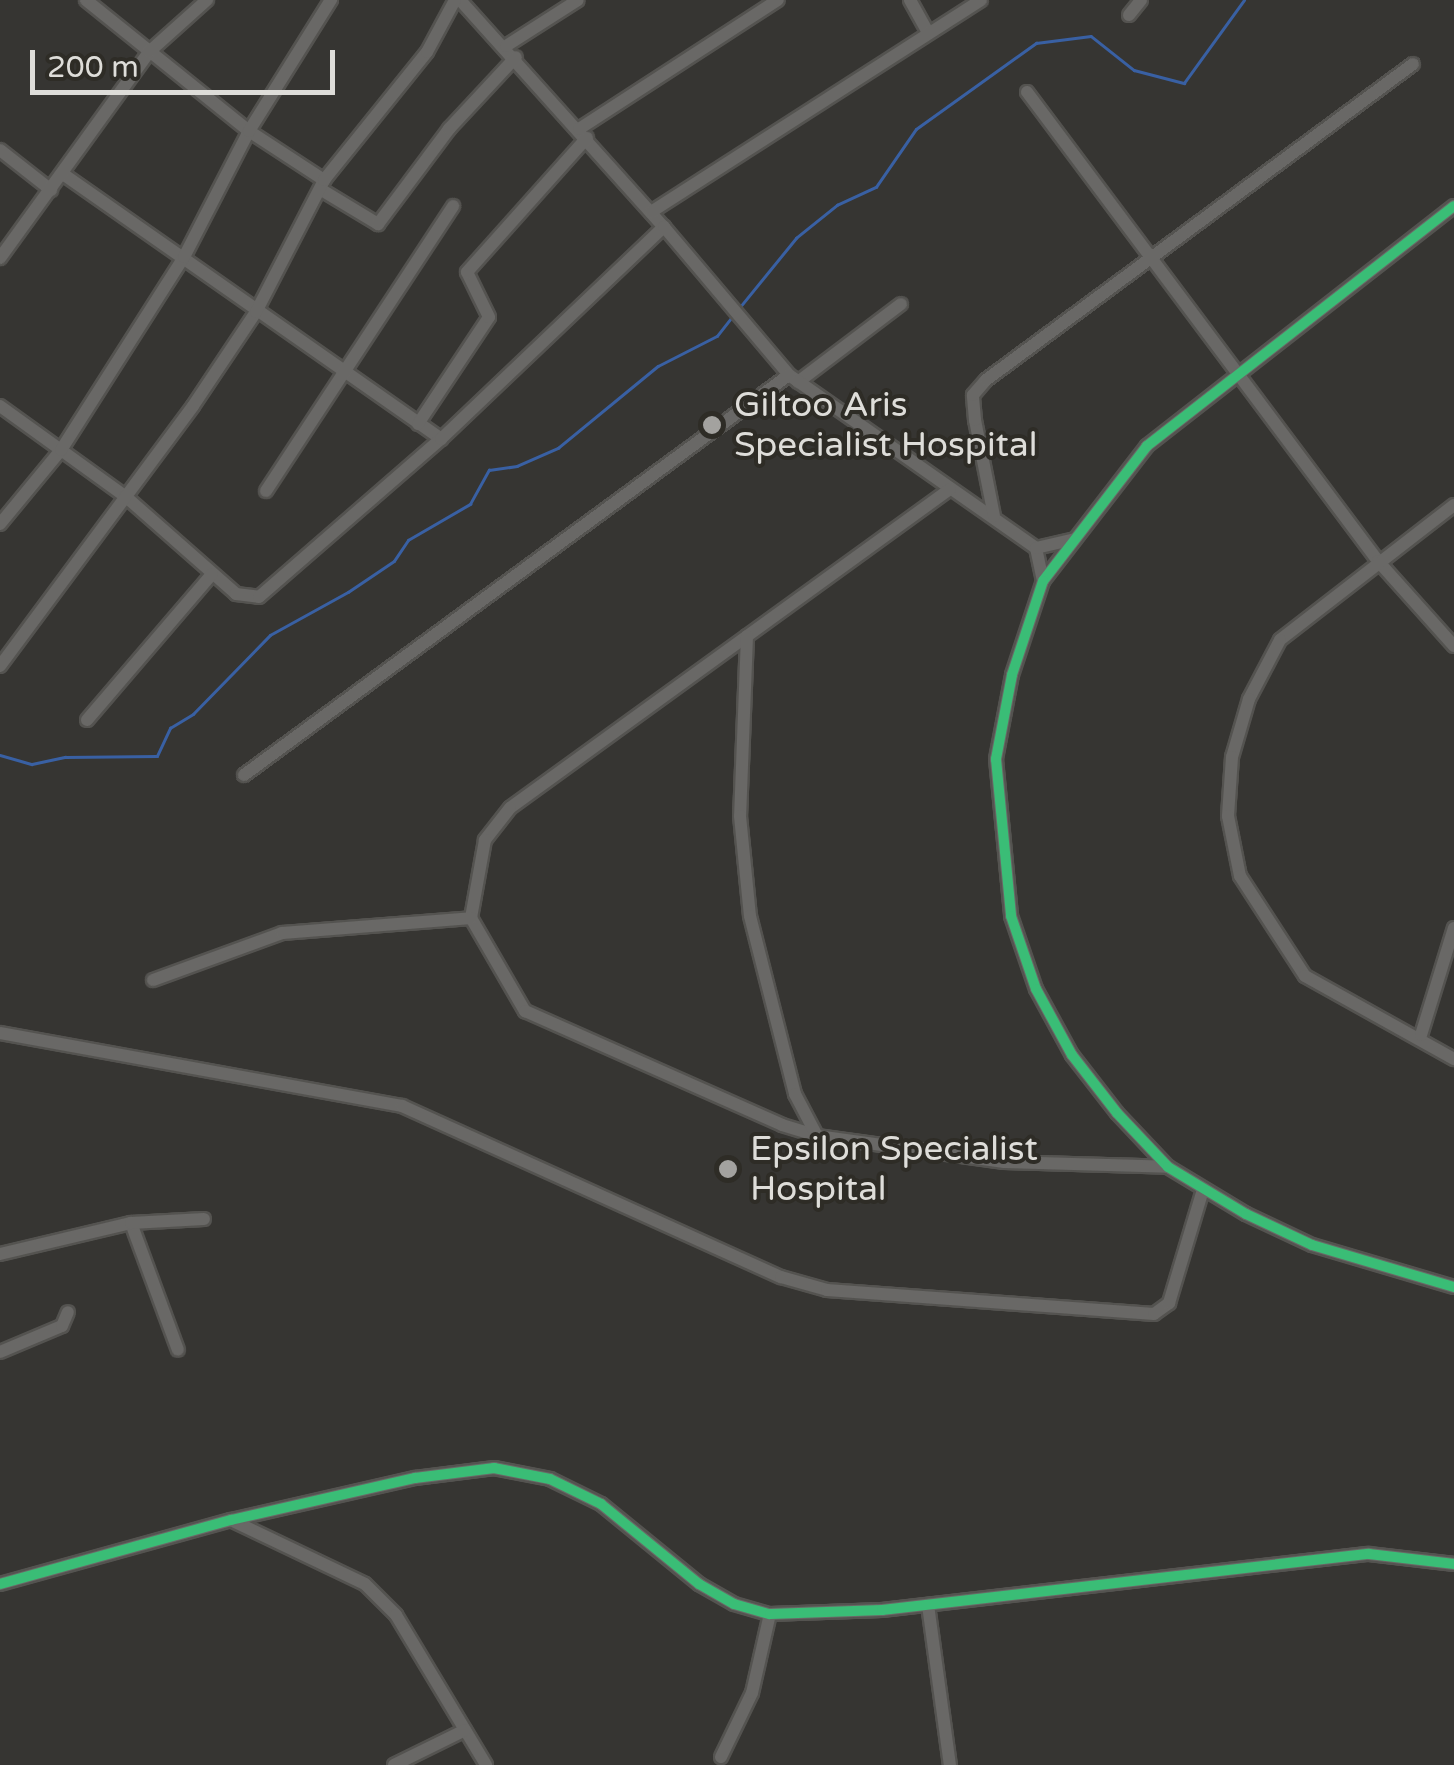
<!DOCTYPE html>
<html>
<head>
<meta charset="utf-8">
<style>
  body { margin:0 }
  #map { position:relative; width:1454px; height:1765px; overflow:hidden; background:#363532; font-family:"Varela Round",sans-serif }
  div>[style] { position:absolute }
  .stream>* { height:2.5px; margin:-1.25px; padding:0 1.25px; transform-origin:1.25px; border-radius:1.25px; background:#3960a3 }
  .roads { filter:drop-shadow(2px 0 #545350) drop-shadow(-2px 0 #545350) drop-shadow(0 2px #545350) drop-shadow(0 -2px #545350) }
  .minor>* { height:12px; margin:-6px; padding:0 6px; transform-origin:6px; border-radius:6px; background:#696866 }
  .cycleway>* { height:10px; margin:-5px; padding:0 5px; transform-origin:5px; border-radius:5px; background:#3abd76 }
  .dots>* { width:28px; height:28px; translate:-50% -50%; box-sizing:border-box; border:5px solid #2e2c26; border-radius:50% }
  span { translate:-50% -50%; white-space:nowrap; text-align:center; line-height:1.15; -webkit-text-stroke:8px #2e2c26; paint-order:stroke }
  .poi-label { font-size:35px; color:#deddd9 }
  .left { translate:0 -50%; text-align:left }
  .scale { position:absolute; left:30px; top:50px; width:305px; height:45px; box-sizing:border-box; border:5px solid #deddd9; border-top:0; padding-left:12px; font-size:30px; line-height:35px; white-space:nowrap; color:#deddd9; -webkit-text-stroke:8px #2e2c26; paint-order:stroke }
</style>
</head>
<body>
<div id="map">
  <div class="stream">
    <div style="left:740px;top:307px;width:89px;rotate:-50.9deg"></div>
    <div style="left:796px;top:238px;width:53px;rotate:-38.8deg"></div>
    <div style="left:837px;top:205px;width:43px;rotate:-24.8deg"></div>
    <div style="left:876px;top:187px;width:70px;rotate:-55.4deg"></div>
    <div style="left:916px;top:129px;width:148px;rotate:-35.6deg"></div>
    <div style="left:1036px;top:43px;width:55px;rotate:-7.3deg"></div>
    <div style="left:1091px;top:36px;width:55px;rotate:38.3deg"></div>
    <div style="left:1134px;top:70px;width:52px;rotate:14.6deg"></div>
    <div style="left:1184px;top:83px;width:102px;rotate:-54.1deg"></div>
    <div style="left:0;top:755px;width:33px;rotate:16deg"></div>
    <div style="left:32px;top:764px;width:34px;rotate:-12deg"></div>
    <div style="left:65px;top:757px;width:92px;rotate:-0.6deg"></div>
    <div style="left:157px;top:756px;width:31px;rotate:-65deg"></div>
    <div style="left:170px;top:728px;width:27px;rotate:-31deg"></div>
    <div style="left:193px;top:714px;width:110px;rotate:-45.7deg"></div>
    <div style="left:270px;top:635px;width:89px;rotate:-28.9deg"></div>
    <div style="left:348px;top:592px;width:55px;rotate:-34deg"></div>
    <div style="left:394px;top:561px;width:25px;rotate:-56deg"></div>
    <div style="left:408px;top:540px;width:72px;rotate:-30.1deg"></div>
    <div style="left:470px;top:504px;width:39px;rotate:-61deg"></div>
    <div style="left:489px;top:470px;width:28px;rotate:-8deg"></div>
    <div style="left:517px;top:466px;width:45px;rotate:-23.7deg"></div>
    <div style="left:558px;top:448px;width:129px;rotate:-39.4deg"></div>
    <div style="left:658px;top:366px;width:66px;rotate:-27deg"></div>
    <div style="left:717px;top:336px;width:24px;rotate:-52deg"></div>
  </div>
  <div class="roads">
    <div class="minor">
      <div style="left:86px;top:0;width:209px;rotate:38.8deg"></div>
      <div style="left:249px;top:131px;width:90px;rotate:33.2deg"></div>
      <div style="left:460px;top:0;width:305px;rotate:48.1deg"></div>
      <div style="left:910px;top:0;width:38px;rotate:61deg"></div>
      <div style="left:1129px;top:15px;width:19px;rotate:-51deg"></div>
      <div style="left:506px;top:46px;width:85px;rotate:-32.6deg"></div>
      <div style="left:1027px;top:92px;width:586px;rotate:53.19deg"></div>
      <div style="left:1378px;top:561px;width:114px;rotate:48.2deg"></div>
      <div style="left:579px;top:129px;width:237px;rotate:-33deg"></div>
      <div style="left:0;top:150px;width:65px;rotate:38.1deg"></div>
      <div style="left:63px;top:174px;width:462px;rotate:35deg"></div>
      <div style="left:320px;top:189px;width:68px;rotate:31.1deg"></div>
      <div style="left:378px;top:224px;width:119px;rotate:-53.2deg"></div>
      <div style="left:449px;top:129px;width:98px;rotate:-47.1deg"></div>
      <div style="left:1454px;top:206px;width:390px;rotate:142deg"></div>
      <div style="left:1147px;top:446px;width:170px;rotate:127.6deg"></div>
      <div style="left:1043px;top:581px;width:99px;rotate:108.3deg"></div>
      <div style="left:1012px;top:675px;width:86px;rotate:100.8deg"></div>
      <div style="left:996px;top:759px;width:158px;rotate:84.5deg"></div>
      <div style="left:1011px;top:916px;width:77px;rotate:71.1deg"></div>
      <div style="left:1036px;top:989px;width:75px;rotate:61.4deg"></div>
      <div style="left:1072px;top:1055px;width:73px;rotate:52.2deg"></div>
      <div style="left:1117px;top:1113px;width:74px;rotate:46.6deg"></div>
      <div style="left:1168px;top:1167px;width:91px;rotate:31.1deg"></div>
      <div style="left:1246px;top:1214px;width:73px;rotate:25.2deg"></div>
      <div style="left:1312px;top:1245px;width:148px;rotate:16.5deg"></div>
      <div style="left:651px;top:212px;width:392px;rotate:-32.7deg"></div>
      <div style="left:0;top:258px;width:254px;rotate:-54.1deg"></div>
      <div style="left:149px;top:52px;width:78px;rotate:-41.9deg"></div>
      <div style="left:798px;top:382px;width:129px;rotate:-37.1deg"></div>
      <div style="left:0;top:406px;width:154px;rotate:35.8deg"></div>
      <div style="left:125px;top:496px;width:148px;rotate:41.4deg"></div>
      <div style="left:236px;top:594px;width:23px;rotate:7deg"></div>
      <div style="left:259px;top:597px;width:241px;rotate:-41deg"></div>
      <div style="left:441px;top:439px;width:308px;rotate:-43.6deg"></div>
      <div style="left:664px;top:227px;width:194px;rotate:49.8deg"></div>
      <div style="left:789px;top:375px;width:302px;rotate:35deg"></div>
      <div style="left:1036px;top:548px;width:34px;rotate:78deg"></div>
      <div style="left:418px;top:424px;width:128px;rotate:-56.4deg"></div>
      <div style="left:489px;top:317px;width:50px;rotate:-116.1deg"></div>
      <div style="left:467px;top:272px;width:180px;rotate:-48.2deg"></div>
      <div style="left:950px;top:489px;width:543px;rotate:144.06deg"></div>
      <div style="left:510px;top:808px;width:41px;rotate:128deg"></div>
      <div style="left:485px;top:840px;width:79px;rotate:100.2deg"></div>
      <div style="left:471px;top:918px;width:108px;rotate:59.9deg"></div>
      <div style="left:525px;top:1011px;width:281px;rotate:23.9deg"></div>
      <div style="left:782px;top:1125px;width:37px;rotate:17deg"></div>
      <div style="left:817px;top:1136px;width:189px;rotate:7.9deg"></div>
      <div style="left:1004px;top:1162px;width:164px;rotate:1.7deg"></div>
      <div style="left:266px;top:491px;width:341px;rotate:-56.7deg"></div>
      <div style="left:1454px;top:505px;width:220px;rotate:142.2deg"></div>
      <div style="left:1280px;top:640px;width:67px;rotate:117.7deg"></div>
      <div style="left:1249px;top:699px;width:60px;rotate:106.3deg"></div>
      <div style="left:1232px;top:757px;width:59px;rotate:93.9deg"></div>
      <div style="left:1228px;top:816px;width:61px;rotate:78.7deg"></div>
      <div style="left:1240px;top:876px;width:119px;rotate:57deg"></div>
      <div style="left:1305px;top:976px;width:171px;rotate:29.1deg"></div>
      <div style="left:994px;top:516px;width:98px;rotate:-101.2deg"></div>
      <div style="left:975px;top:420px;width:25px;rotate:-95deg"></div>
      <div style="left:973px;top:395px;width:20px;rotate:-49deg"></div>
      <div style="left:986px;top:380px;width:531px;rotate:-36.5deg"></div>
      <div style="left:0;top:524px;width:96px;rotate:-50.5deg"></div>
      <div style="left:61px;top:450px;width:229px;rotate:-57.5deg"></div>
      <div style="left:184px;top:257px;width:142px;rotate:-62.7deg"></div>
      <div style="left:249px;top:131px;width:155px;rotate:-58deg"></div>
      <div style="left:1036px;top:548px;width:39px;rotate:-13deg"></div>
      <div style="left:747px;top:636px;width:180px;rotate:92.2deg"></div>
      <div style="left:740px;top:816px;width:100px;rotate:84.3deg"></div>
      <div style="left:750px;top:916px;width:184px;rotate:75.8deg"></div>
      <div style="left:795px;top:1094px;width:47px;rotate:62.4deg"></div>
      <div style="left:0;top:666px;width:324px;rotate:-53.4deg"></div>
      <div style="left:193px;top:406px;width:113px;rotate:-56.2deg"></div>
      <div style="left:256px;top:312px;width:148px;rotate:-62.7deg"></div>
      <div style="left:324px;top:180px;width:164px;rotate:-51.2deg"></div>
      <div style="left:427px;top:52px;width:59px;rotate:-61.7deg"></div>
      <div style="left:87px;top:720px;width:192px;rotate:-49.4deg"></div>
      <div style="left:244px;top:775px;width:676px;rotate:-36.28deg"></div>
      <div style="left:153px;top:980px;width:137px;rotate:-20deg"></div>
      <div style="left:282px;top:933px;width:190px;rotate:-4.5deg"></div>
      <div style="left:0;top:1033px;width:409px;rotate:10.3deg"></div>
      <div style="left:402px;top:1106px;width:416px;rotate:24.3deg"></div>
      <div style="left:781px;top:1277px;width:48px;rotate:15.8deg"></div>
      <div style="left:827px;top:1290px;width:328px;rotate:4.2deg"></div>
      <div style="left:1154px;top:1314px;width:19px;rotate:-36deg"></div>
      <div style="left:1169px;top:1303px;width:118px;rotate:-73.3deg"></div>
      <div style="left:1421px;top:1035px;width:112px;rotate:-72.9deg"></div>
      <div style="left:131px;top:1223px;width:135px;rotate:69.7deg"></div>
      <div style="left:0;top:1254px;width:135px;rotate:-13.3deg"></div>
      <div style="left:131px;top:1223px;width:73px;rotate:-3.1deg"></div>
      <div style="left:0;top:1352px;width:67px;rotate:-22.8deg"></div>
      <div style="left:62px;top:1326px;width:15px;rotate:-67deg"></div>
      <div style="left:231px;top:1520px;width:148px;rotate:25.5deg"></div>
      <div style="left:365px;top:1584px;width:44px;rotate:45deg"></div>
      <div style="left:396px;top:1615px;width:175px;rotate:59deg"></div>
      <div style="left:0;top:1584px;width:240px;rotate:-15.5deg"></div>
      <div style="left:231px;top:1520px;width:189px;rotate:-12.9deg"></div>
      <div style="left:415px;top:1478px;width:80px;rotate:-7.2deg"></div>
      <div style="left:494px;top:1468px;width:57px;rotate:11.1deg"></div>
      <div style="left:550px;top:1479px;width:57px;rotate:26.1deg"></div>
      <div style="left:601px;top:1504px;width:127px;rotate:39.2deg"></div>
      <div style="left:699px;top:1584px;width:40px;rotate:29.7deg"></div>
      <div style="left:734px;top:1604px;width:37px;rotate:16deg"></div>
      <div style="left:770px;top:1614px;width:112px;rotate:-2deg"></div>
      <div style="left:882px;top:1610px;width:490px;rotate:-6.6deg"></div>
      <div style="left:1369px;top:1554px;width:86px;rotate:6.7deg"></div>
      <div style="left:928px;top:1605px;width:162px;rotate:82.2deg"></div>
      <div style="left:721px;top:1757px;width:71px;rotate:-64.2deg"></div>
      <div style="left:752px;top:1693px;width:81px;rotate:-77.2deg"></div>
      <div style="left:394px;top:1765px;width:79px;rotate:-26.2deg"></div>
    </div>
  </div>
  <div class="cycleway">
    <div style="left:1454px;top:206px;width:390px;rotate:142deg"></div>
    <div style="left:1147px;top:446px;width:170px;rotate:127.6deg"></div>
    <div style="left:1043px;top:581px;width:99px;rotate:108.3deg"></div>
    <div style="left:1012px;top:675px;width:86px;rotate:100.8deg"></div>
    <div style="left:996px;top:759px;width:158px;rotate:84.5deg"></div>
    <div style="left:1011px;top:916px;width:77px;rotate:71.1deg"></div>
    <div style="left:1036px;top:989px;width:75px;rotate:61.4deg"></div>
    <div style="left:1072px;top:1055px;width:73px;rotate:52.2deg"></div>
    <div style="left:1117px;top:1113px;width:74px;rotate:46.6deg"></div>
    <div style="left:1168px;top:1167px;width:91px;rotate:31.1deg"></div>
    <div style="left:1246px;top:1214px;width:73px;rotate:25.2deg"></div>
    <div style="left:1312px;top:1245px;width:148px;rotate:16.5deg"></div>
    <div style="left:0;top:1584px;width:240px;rotate:-15.5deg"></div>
    <div style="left:231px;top:1520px;width:189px;rotate:-12.9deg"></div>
    <div style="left:415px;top:1478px;width:80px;rotate:-7.2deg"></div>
    <div style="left:494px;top:1468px;width:57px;rotate:11.1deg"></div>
    <div style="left:550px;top:1479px;width:57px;rotate:26.1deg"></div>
    <div style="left:601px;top:1504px;width:127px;rotate:39.2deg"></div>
    <div style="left:699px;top:1584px;width:40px;rotate:29.7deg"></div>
    <div style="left:734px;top:1604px;width:37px;rotate:16deg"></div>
    <div style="left:770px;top:1614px;width:112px;rotate:-2deg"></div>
    <div style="left:882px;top:1610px;width:490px;rotate:-6.6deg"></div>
    <div style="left:1369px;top:1554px;width:86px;rotate:6.7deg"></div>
  </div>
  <div class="dots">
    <div style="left:712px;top:425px;background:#a3a29f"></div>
    <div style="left:728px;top:1169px;background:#a3a29f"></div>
  </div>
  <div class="poi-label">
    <span class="left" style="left:734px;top:425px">Giltoo Aris<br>Specialist Hospital</span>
    <span class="left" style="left:750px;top:1169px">Epsilon Specialist<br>Hospital</span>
  </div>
  <div class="scale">200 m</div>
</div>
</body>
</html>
